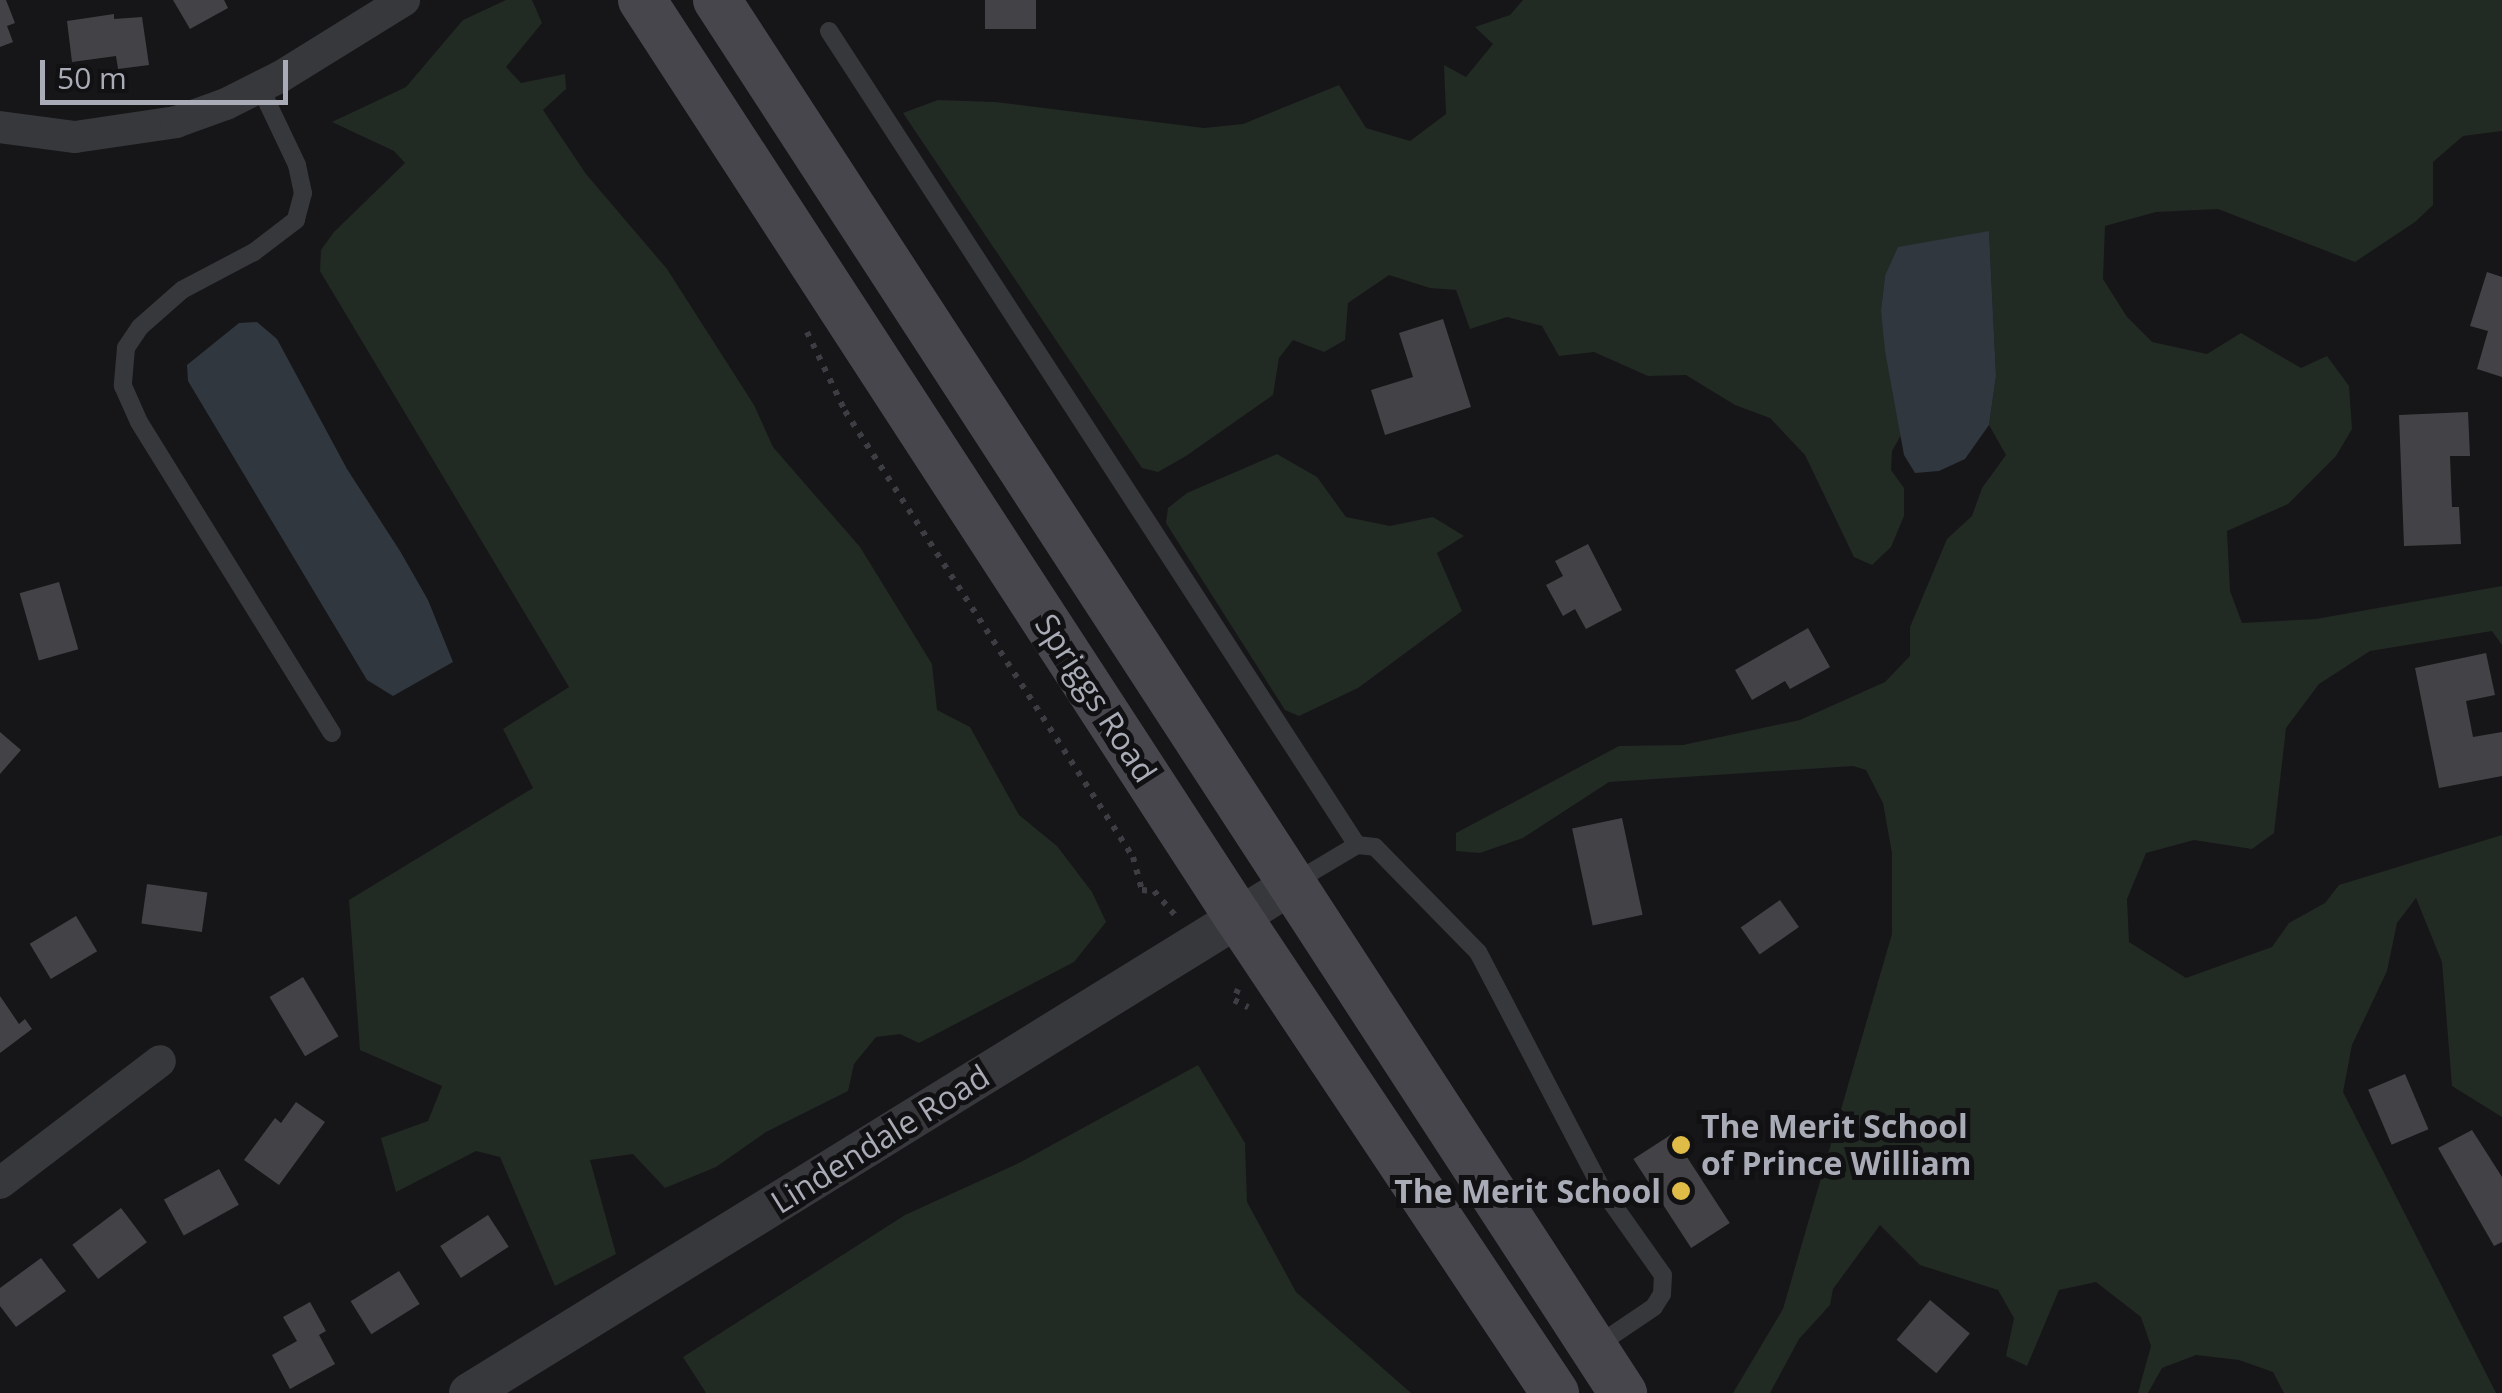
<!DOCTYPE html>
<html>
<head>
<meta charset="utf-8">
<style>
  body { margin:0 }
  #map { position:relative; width:2502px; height:1393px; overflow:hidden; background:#161618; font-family:"Open Sans",sans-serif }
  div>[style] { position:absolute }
  .green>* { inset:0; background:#222a24 }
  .water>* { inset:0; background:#30373f }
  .building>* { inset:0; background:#434347; transform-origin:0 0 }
  .path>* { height:6px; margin-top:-3px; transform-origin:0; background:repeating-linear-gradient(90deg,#3d3e43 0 5px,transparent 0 13px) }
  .service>* { height:18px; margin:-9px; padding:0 9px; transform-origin:9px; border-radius:9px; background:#37383c }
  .minor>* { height:32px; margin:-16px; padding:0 16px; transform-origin:16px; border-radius:16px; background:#37383c }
  .tertiary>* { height:40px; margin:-20px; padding:0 20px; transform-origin:20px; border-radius:20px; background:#37383c }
  .secondary>* { height:48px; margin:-24px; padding:0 24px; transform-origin:24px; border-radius:24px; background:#46464c }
  .dots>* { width:28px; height:28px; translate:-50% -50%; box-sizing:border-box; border:5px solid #111113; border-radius:50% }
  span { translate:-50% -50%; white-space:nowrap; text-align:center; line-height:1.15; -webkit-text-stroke:10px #111113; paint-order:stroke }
  .street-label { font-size:32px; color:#a9acb6 }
  .poi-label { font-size:32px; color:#a9acb6; font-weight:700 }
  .left { translate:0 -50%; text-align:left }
  .right { translate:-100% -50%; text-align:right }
  .scale { position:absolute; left:40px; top:60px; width:248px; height:45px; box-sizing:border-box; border:5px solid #a9acb6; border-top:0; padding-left:12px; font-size:30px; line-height:35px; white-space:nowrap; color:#a9acb6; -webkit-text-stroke:8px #111113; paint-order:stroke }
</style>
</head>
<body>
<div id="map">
  <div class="green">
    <div style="clip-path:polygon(506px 0,532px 0,542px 23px,506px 67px,521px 83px,565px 74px,566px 89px,543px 110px,586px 174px,667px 269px,754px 405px,773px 447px,860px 547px,932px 664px,937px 710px,970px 727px,1019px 815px,1057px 846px,1092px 892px,1106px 922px,1074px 962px,919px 1043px,900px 1034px,876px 1037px,854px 1064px,848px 1091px,766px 1132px,716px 1167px,665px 1188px,633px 1154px,590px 1160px,616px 1254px,555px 1286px,500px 1157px,476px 1151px,396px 1192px,381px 1138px,428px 1121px,442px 1086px,360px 1050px,349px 900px,533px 788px,503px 729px,569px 687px,320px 271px,321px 250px,334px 232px,405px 163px,394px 151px,332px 122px,406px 87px,463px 20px)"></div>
    <div style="clip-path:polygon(1523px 0,2502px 0,2502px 131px,2463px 136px,2433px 162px,2433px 205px,2415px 222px,2355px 262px,2218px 209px,2156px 212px,2105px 226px,2103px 279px,2127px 317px,2152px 342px,2207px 354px,2241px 333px,2301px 368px,2327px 356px,2349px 386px,2352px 429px,2336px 456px,2288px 504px,2227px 531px,2230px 591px,2242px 623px,2316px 619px,2502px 586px,2502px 645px,2492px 631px,2370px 651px,2319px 684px,2286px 728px,2274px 833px,2252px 849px,2194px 840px,2146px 853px,2127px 899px,2129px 942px,2186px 978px,2272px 947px,2289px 923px,2325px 903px,2339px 885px,2502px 835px,2502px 1117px,2452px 1086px,2442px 962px,2416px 898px,2397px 923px,2387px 971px,2352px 1045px,2343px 1092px,2496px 1393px,2284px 1393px,2273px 1372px,2239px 1360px,2196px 1355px,2162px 1368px,2148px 1393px,2138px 1393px,2151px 1346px,2141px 1317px,2096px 1282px,2059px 1290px,2027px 1366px,2006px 1356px,2014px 1318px,1998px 1290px,1920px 1265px,1880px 1225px,1833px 1289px,1830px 1305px,1799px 1339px,1770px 1393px,1733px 1393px,1783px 1309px,1892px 934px,1892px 853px,1883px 803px,1866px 770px,1853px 766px,1609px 782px,1523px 838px,1480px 853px,1456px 851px,1456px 833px,1619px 746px,1683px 745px,1800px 720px,1885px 682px,1910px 656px,1910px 627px,1947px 539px,1972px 516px,1982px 488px,2006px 455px,1989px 425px,1996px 376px,1989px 231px,1885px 276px,1881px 310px,1901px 435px,1892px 451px,1891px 470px,1904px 488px,1904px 516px,1891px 547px,1872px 565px,1854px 557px,1805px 455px,1770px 418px,1735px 405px,1686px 375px,1648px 376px,1594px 352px,1559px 356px,1542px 326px,1507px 317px,1470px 329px,1456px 290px,1430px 288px,1389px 275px,1348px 303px,1345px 340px,1324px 352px,1293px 340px,1279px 358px,1273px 395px,1186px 456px,1158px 472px,1142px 468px,903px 113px,938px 100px,995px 102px,1204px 128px,1243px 124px,1339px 85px,1366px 128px,1410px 141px,1446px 114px,1444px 65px,1466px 77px,1493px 44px,1475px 27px,1510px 15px)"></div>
    <div style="clip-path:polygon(1277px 454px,1317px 477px,1346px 517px,1390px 526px,1433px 517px,1464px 536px,1437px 553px,1462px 611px,1358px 688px,1299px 716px,1285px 710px,1166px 523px,1168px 508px,1187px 493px)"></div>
    <div style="clip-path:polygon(1198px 1065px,1245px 1143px,1247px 1202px,1296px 1292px,1411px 1393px,706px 1393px,683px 1357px,905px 1215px,1019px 1163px)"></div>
  </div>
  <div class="water">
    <div style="clip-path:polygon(1989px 231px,1996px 376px,1989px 425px,1965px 459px,1939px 471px,1915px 473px,1904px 455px,1885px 351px,1881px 310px,1885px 276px,1898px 247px)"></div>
    <div style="clip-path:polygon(257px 322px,277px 339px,347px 469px,400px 551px,428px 600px,453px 662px,393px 696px,367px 680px,188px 381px,187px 365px,239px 323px)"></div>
  </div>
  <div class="building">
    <div style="clip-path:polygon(0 0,6px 0,15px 23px,7px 26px,13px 42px,0 47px)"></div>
    <div style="clip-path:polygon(173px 0,224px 0,228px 8px,190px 29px)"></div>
    <div style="left:985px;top:0;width:51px;height:29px"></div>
    <div style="clip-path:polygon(114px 14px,114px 19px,142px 17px,149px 65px,118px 69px,116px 56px,72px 62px,67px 21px)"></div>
    <div style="clip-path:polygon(2487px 272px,2502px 277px,2502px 377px,2477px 369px,2488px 331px,2470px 326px)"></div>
    <div style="clip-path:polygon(1443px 319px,1471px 407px,1385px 435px,1371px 390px,1413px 377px,1399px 333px)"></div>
    <div style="clip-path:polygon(2468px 412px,2470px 456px,2450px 456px,2452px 507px,2459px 507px,2461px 544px,2404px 546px,2399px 415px)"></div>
    <div style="clip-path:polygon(1588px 544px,1622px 610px,1586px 629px,1575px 609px,1563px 616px,1546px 585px,1563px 576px,1555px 561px)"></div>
    <div style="left:59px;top:582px;width:70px;height:41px;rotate:74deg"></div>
    <div style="clip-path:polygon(1808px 628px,1830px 667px,1790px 689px,1785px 681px,1752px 700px,1735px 670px)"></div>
    <div style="clip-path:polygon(2486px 653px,2495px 695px,2466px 701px,2473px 737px,2502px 732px,2502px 776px,2439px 788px,2415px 668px)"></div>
    <div style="clip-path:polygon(0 732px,21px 750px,0 774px)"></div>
    <div style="left:1622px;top:818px;width:99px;height:51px;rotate:78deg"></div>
    <div style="left:147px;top:884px;width:61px;height:40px;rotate:8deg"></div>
    <div style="left:1780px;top:900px;width:33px;height:48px;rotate:55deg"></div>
    <div style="left:76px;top:916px;width:41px;height:54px;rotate:59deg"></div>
    <div style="left:303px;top:977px;width:69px;height:39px;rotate:59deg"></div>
    <div style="clip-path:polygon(0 996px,19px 1024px,25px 1019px,32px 1029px,0 1053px)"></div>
    <div style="left:2405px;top:1074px;width:60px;height:40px;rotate:67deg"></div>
    <div style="clip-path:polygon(296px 1102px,325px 1122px,279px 1185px,244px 1160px,275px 1118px,281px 1123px)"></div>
    <div style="clip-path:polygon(2472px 1130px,2502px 1177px,2502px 1242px,2494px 1246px,2438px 1148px)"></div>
    <div style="left:1672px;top:1134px;width:106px;height:46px;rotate:57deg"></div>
    <div style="left:219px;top:1169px;width:41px;height:63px;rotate:61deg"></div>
    <div style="left:121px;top:1208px;width:43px;height:61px;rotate:53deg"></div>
    <div style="left:488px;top:1215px;width:38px;height:57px;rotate:57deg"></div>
    <div style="clip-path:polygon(41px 1258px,66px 1291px,16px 1327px,0 1306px,0 1288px)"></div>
    <div style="left:399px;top:1271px;width:39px;height:57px;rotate:58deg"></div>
    <div style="left:1930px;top:1300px;width:52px;height:52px;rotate:40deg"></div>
    <div style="clip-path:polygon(310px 1302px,326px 1331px,319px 1335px,335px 1364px,290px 1389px,272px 1355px,297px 1341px,283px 1317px)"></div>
  </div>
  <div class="path">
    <div style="left:807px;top:332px;width:88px;rotate:64.3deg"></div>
    <div style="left:845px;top:411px;width:531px;rotate:57.15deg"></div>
    <div style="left:1133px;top:857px;width:34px;rotate:75deg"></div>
    <div style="left:1142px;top:890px;width:12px;rotate:5deg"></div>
    <div style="left:1154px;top:891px;width:32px;rotate:49deg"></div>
    <div style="left:1238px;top:989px;width:12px;rotate:110deg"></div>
    <div style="left:1234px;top:1000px;width:16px;rotate:27deg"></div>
  </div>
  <div class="service">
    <div style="left:829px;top:31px;width:970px;rotate:57.03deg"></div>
    <div style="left:1357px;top:845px;width:72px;rotate:149.2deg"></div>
    <div style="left:260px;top:87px;width:86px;rotate:64.6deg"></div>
    <div style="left:297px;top:165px;width:29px;rotate:78deg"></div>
    <div style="left:303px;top:193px;width:28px;rotate:105deg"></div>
    <div style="left:296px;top:220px;width:53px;rotate:142.7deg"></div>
    <div style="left:254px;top:252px;width:81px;rotate:152.2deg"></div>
    <div style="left:182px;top:290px;width:56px;rotate:138.6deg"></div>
    <div style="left:140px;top:327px;width:25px;rotate:124deg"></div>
    <div style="left:126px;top:348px;width:38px;rotate:95deg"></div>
    <div style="left:123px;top:386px;width:39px;rotate:66deg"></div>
    <div style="left:139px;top:422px;width:366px;rotate:58.2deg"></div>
    <div style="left:1357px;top:845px;width:18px;rotate:6deg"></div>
    <div style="left:1375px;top:847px;width:147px;rotate:45.6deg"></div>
    <div style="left:1478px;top:952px;width:267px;rotate:62.4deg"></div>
    <div style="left:1602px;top:1189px;width:105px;rotate:54.7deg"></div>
    <div style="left:1663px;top:1275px;width:19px;rotate:93deg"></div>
    <div style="left:1662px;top:1294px;width:15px;rotate:122deg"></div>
    <div style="left:1654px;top:1307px;width:71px;rotate:145.9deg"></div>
  </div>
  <div class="minor">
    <div style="left:0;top:127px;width:76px;rotate:7.6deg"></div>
    <div style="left:75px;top:137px;width:102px;rotate:-8.4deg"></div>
    <div style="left:176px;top:122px;width:53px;rotate:-19.8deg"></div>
    <div style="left:226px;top:104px;width:60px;rotate:-26.6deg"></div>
    <div style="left:280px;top:77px;width:146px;rotate:-31.8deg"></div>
    <div style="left:0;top:1183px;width:201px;rotate:-37.3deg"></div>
  </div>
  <div class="tertiary">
    <div style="left:469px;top:1393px;width:966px;rotate:-31.72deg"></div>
  </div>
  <div class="secondary">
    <div style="left:642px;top:0;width:1094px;rotate:56.98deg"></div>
    <div style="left:1238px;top:917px;width:572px;rotate:56.34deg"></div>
    <div style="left:717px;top:0;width:1662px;rotate:56.96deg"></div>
  </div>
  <div class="dots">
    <div style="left:1681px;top:1145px;background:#dfbb47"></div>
    <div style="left:1681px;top:1191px;background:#dfbb47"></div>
  </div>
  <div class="street-label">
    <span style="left:1096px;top:698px;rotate:57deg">Spriggs Road</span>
    <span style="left:880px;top:1139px;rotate:-32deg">Lindendale Road</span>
  </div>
  <div class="poi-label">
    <span class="left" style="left:1701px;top:1145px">The Merit School<br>of Prince William</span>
    <span class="right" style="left:1661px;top:1191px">The Merit School</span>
  </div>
  <div class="scale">50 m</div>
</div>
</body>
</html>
